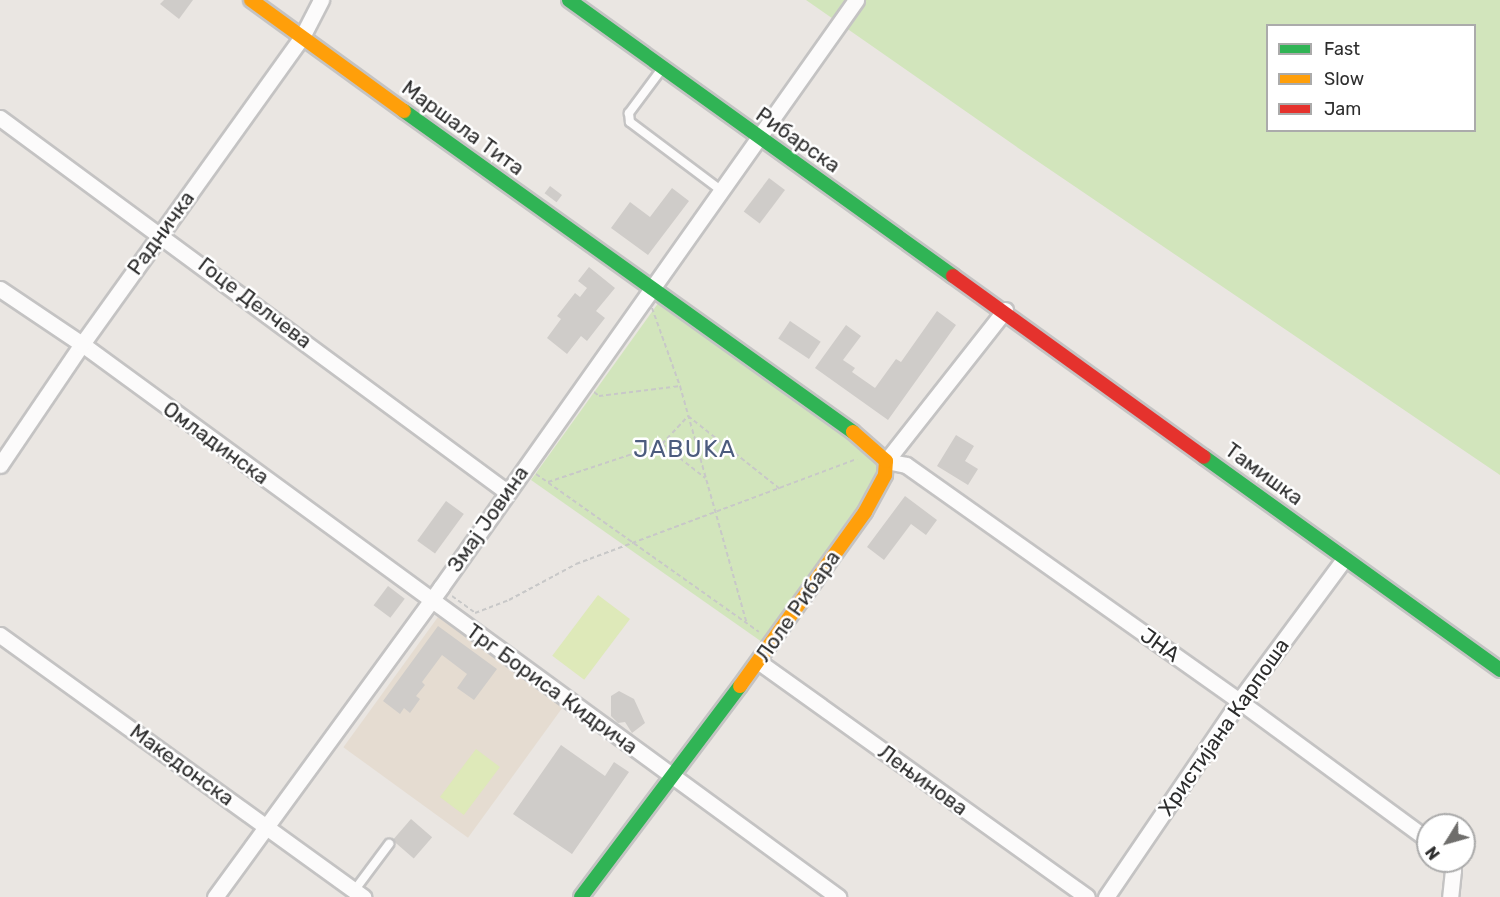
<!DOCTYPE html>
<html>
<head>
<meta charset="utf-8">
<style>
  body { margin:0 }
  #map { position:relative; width:1500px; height:897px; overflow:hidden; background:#eae6e2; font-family:Rubik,sans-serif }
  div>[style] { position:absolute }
  .education>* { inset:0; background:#e5dcd1; transform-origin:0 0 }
  .green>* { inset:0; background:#d2e5bc }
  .pitch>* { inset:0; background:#dee9b9; transform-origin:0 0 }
  .building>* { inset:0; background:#cfccc9; transform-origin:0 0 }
  .path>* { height:2px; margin-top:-1px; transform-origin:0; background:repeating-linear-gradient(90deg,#c8c8c8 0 4.5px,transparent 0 7.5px) }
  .roads { filter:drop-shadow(2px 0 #c4c3c3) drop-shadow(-2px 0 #c4c3c3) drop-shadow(0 2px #c4c3c3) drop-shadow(0 -2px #c4c3c3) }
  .lane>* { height:8px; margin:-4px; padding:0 4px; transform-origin:4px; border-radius:4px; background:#fcfbfb }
  .street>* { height:15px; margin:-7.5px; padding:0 7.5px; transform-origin:7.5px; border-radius:7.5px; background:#fcfbfb }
  .fast>* { height:14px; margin:-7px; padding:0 7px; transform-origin:7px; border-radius:7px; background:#30b455 }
  .slow>* { height:14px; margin:-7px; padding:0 7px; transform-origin:7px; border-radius:7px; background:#ff9f0a }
  .jam>* { height:14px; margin:-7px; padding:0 7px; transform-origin:7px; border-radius:7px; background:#e5322d }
  span { translate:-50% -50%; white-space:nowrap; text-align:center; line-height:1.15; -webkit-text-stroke:5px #fff; paint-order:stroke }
  .street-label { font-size:21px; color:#2d2d2d }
  .quarter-label { font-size:24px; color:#4c5c7e; letter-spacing:1.5px }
  .legend { position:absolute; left:1266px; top:24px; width:210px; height:108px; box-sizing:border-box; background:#fff; border:2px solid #ababab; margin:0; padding:8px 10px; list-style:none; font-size:18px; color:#2d2d2d }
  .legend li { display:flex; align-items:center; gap:12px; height:30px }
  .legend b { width:30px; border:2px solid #ababab }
  .north { position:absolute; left:1416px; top:813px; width:60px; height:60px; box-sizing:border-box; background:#fff; border:2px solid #ababab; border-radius:50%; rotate:233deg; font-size:16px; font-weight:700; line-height:24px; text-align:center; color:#2d2d2d }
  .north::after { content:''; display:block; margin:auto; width:21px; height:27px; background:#6f6e6c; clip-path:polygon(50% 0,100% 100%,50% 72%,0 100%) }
</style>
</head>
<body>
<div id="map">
  <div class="education">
    <div style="left:438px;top:617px;width:154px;height:161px;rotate:36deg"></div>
  </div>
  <div class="green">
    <div style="clip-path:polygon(evenodd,806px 0,1500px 0,1500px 475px,1024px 152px,806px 0,1268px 26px,1474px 26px,1474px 130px,1268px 130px,1268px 26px)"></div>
    <div style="clip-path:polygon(659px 302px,871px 452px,878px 464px,877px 479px,762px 642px,531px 480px)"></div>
  </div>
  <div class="pitch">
    <div style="left:598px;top:595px;width:40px;height:76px;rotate:37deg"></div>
    <div style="left:476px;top:749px;width:30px;height:60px;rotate:37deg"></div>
  </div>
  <div class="building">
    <div style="clip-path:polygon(164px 0,193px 0,179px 19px,160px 4px)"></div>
    <div style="left:769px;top:178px;width:20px;height:42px;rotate:37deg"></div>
    <div style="left:550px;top:186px;width:15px;height:9px;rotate:37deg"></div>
    <div style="clip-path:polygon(672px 188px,689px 201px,648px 255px,611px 228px,630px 202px,650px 217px)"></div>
    <div style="clip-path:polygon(589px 267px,615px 288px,596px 311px,605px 318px,587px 341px,581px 336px,567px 354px,547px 338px,561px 319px,557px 316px,575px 293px,580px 297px,587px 288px,578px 281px)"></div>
    <div style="clip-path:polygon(937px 311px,956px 325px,888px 420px,815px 368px,846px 325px,861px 336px,843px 360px,855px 368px,852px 372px,875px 388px,896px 359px,901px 362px)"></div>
    <div style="left:790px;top:321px;width:37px;height:21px;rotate:34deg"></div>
    <div style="clip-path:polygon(956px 435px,974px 446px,965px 461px,978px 469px,968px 485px,937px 466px)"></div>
    <div style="clip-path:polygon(905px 496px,937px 520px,926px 535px,911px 524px,884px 560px,867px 547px)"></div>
    <div style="left:446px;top:501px;width:22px;height:49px;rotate:36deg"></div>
    <div style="left:388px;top:586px;width:21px;height:24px;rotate:37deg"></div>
    <div style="clip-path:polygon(438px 626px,497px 669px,474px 700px,457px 688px,467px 674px,442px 655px,422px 682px,425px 685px,416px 696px,420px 699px,410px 713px,404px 708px,400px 714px,383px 701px)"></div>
    <div style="clip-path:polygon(619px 691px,634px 699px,645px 723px,632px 733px,625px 722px,618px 723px,611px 716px,611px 696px)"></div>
    <div style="clip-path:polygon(561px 745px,605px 776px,614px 762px,629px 772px,572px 854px,513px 814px)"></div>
    <div style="left:411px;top:819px;width:28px;height:28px;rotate:41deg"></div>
  </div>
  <div class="path">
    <div style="left:652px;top:308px;width:83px;rotate:70.3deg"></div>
    <div style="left:680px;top:386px;width:247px;rotate:74.3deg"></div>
    <div style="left:594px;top:392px;width:6px;rotate:39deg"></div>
    <div style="left:599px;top:396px;width:82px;rotate:-7deg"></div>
    <div style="left:662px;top:444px;width:55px;rotate:38.3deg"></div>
    <div style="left:536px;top:474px;width:273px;rotate:35.3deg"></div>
    <div style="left:548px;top:482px;width:120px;rotate:-18.4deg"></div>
    <div style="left:662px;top:444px;width:38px;rotate:-47deg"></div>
    <div style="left:688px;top:416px;width:117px;rotate:38.4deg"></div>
    <div style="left:452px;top:596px;width:29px;rotate:36deg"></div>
    <div style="left:475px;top:613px;width:36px;rotate:-21deg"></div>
    <div style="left:509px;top:600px;width:76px;rotate:-28.2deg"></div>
    <div style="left:576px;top:564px;width:300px;rotate:-20.5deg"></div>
  </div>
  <div class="roads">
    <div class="lane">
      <div style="left:661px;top:70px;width:54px;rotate:126.7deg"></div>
      <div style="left:629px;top:113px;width:9px;rotate:84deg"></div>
      <div style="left:630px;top:122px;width:115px;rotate:36.9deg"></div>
      <div style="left:354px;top:891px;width:59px;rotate:-53.3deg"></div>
    </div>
    <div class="street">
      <div style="left:0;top:118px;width:630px;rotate:36.42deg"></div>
      <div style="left:0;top:289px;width:99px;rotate:33.9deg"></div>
      <div style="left:82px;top:344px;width:937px;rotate:36.18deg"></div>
      <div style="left:1005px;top:310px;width:192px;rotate:128.2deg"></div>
      <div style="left:886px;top:461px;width:20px;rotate:11deg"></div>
      <div style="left:906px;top:465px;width:408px;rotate:35.3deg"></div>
      <div style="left:1239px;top:701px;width:235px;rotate:36.3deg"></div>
      <div style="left:0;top:465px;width:146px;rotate:-55.9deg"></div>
      <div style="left:82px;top:344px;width:378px;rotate:-54.4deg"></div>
      <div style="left:302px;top:37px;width:42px;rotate:-62.8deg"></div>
      <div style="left:0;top:635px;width:448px;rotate:35.8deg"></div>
      <div style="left:759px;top:662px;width:403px;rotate:35.6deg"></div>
      <div style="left:1449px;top:861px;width:10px;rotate:66deg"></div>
      <div style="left:1453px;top:870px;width:27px;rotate:96deg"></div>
      <div style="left:215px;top:897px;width:384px;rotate:-53.9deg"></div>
      <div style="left:441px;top:587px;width:719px;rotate:-54.74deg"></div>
      <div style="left:1106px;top:897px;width:237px;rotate:-55.8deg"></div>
      <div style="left:1239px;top:701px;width:177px;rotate:-53.5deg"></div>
    </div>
    <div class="fast">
      <div style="left:569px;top:0;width:473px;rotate:35.7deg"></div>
      <div style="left:404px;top:111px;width:552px;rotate:35.56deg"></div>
      <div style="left:1204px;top:457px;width:365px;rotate:35.7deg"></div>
      <div style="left:581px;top:897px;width:264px;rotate:-53deg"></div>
    </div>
    <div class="slow">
      <div style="left:251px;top:0;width:189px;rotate:36deg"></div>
      <div style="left:740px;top:686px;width:214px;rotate:-54.3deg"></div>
      <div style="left:865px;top:512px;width:42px;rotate:-61.6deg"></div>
      <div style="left:885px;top:475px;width:14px;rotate:-86deg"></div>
      <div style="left:886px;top:461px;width:44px;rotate:-138.7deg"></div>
    </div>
    <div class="jam">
      <div style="left:953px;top:276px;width:309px;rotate:35.8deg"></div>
    </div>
  </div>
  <div class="street-label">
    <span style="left:463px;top:128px;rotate:36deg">Маршала Тита</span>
    <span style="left:798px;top:140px;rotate:35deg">Рибарска</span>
    <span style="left:161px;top:233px;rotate:-54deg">Радничка</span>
    <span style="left:255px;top:303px;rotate:37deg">Гоце Делчева</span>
    <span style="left:216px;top:443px;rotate:36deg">Омладинска</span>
    <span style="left:1264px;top:474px;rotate:36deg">Тамишка</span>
    <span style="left:488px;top:519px;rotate:-55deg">Змај Јовина</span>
    <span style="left:798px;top:606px;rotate:-55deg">Лоле Рибара</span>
    <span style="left:1160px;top:645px;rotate:35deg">ЈНА</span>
    <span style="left:552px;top:689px;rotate:36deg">Трг Бориса Кидрича</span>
    <span style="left:1224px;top:727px;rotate:-55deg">Христијана Карпоша</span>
    <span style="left:182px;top:765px;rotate:36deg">Македонска</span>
    <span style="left:923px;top:780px;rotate:36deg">Лењинова</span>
  </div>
  <div class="quarter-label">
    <span style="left:685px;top:450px">JABUKA</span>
  </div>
  <ul class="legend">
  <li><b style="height:8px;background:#30b455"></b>Fast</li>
  <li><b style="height:8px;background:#ff9f0a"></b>Slow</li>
  <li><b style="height:8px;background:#e5322d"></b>Jam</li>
  </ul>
  <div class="north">N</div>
</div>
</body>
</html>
